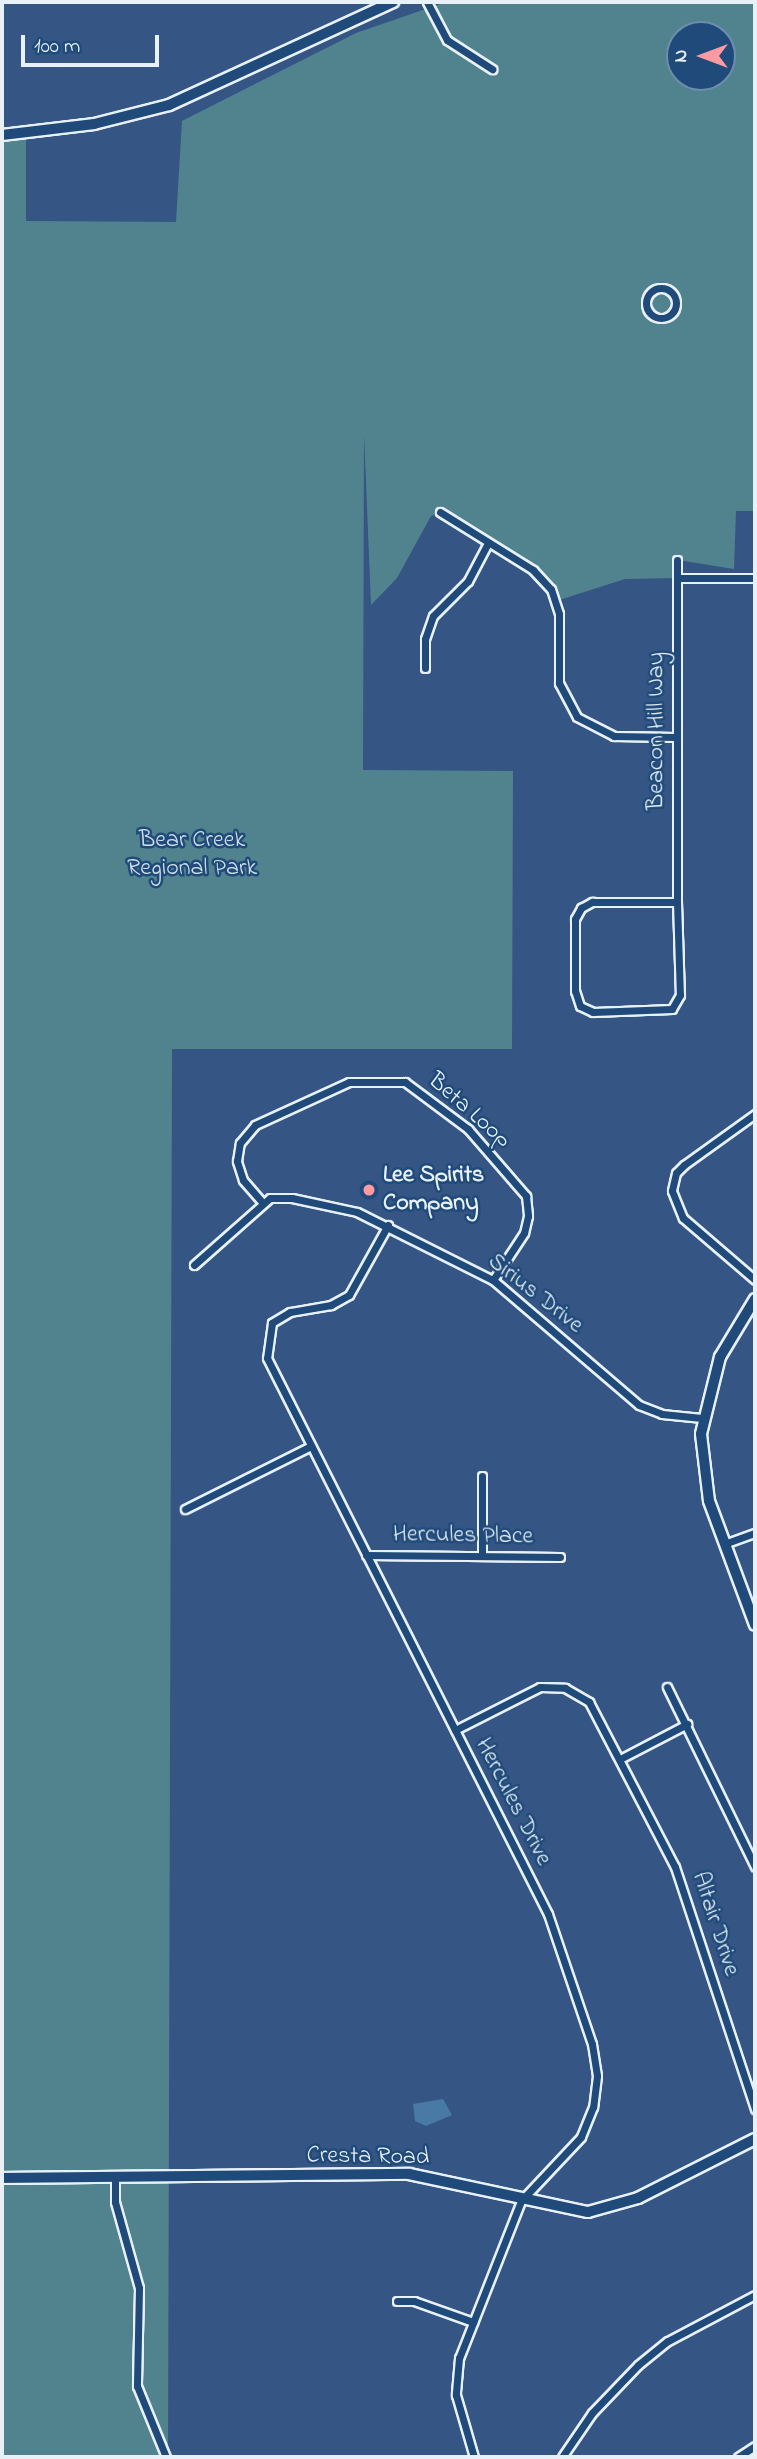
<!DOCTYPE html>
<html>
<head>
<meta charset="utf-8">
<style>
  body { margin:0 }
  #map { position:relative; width:757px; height:2459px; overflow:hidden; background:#355684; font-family:"Indie Flower",sans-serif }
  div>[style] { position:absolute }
  .green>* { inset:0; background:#51838f }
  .water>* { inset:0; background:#4979a5 }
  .roads { filter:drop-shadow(2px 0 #e8f1f8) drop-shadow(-2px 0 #e8f1f8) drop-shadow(0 2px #e8f1f8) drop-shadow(0 -2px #e8f1f8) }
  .street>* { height:7px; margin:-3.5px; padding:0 3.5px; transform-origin:3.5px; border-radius:3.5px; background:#1f4a7a }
  .street>.ring { margin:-3.5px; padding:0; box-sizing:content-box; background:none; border:7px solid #1f4a7a; border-radius:50% }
  .secondary>* { height:10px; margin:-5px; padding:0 5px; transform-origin:5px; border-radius:5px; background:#1f4a7a }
  .dots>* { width:19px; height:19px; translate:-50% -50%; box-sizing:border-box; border:4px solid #1f4a7a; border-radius:50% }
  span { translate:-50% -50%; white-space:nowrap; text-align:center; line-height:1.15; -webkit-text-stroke:5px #1f4a7a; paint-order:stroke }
  .street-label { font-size:24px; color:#e8f1f8 }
  .park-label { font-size:24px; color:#d1e0e8 }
  .poi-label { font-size:24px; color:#e8f1f8; font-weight:700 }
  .left { translate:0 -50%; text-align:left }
  .frame { position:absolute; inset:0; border:4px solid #e8f1f8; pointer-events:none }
  .north { position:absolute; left:666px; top:21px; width:70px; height:70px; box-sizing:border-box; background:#1f4a7a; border:2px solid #6f8dac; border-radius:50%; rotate:270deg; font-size:19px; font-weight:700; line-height:28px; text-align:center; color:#e8f1f8 }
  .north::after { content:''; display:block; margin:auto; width:24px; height:32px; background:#ff9aa2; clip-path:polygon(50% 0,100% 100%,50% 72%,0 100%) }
  .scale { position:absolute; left:21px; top:35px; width:138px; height:32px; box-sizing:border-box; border:4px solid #e8f1f8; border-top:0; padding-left:9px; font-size:21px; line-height:24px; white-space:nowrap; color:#e8f1f8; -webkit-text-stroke:5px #1f4a7a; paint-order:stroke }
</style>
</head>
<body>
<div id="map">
  <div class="green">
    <div style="clip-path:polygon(evenodd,446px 2px,755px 2px,755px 511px,736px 511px,734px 569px,678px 560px,677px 578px,625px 579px,556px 601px,543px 578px,440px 513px,431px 516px,397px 578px,371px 605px,364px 434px,363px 770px,513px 771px,512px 1049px,172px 1049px,168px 2457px,2px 2457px,2px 139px,26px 137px,26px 221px,176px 222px,182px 121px,356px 33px,446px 2px,680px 35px,722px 35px,722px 77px,680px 77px,680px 35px)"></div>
  </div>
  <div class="water">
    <div style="clip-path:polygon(443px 2099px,452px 2115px,426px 2126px,415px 2121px,413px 2104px)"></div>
  </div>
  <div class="roads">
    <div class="street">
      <div style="left:427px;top:2px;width:43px;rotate:62.2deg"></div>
      <div style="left:447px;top:40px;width:54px;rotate:32.8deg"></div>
      <div class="ring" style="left:646px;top:288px;width:23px;height:23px"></div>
      <div style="left:440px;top:512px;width:110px;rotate:31.9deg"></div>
      <div style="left:533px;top:570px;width:26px;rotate:47deg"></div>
      <div style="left:551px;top:589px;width:26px;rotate:72deg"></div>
      <div style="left:559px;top:614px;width:69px;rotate:90deg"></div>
      <div style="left:559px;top:683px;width:38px;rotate:62deg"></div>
      <div style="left:577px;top:717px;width:42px;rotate:27.2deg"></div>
      <div style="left:614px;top:736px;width:61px;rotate:0.9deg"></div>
      <div style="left:677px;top:578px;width:78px"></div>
      <div style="left:425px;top:668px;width:29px;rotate:-90deg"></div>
      <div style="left:425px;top:639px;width:24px;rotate:-71deg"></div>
      <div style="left:433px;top:616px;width:49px;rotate:-45deg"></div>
      <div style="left:468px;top:581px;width:43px;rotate:-62.2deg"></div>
      <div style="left:592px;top:902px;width:85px"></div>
      <div style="left:677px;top:902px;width:93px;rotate:88.2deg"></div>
      <div style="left:680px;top:995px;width:16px;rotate:120deg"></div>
      <div style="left:672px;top:1009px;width:79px;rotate:177.8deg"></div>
      <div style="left:593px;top:1012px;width:14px;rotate:-155deg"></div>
      <div style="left:580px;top:1006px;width:16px;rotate:-108deg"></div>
      <div style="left:575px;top:991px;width:72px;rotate:-90deg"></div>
      <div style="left:575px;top:919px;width:13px;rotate:-61deg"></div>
      <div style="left:581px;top:908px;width:13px;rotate:-29deg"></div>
      <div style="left:677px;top:902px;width:342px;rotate:-90deg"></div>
      <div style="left:755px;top:1114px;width:87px;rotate:144.3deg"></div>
      <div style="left:684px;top:1165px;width:11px;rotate:135deg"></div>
      <div style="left:676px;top:1173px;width:18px;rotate:103deg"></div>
      <div style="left:672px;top:1191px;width:29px;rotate:68deg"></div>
      <div style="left:683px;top:1218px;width:95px;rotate:40.7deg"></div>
      <div style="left:262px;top:1202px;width:29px;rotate:-131deg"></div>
      <div style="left:243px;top:1180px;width:20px;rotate:-108deg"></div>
      <div style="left:237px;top:1161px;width:18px;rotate:-81deg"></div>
      <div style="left:240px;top:1143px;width:23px;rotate:-50deg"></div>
      <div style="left:255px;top:1125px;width:103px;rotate:-24.6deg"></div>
      <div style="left:349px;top:1082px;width:56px"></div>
      <div style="left:405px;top:1082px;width:79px;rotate:36.7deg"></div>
      <div style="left:468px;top:1129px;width:89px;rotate:49.1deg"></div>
      <div style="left:526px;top:1196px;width:20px;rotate:84deg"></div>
      <div style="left:528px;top:1216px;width:17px;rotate:103deg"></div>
      <div style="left:524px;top:1233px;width:56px;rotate:123.4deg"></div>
      <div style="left:388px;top:1225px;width:80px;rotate:119.1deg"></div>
      <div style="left:349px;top:1295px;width:21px;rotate:151deg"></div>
      <div style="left:331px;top:1305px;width:42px;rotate:170.3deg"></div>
      <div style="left:290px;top:1312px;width:21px;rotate:149deg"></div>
      <div style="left:272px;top:1323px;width:35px;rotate:98deg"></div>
      <div style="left:267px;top:1358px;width:623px;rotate:63.19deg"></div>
      <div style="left:548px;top:1914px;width:137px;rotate:71.3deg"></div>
      <div style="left:592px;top:2044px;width:32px;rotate:81deg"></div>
      <div style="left:597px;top:2076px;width:31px;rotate:97deg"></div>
      <div style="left:593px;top:2107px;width:32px;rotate:112deg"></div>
      <div style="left:581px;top:2137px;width:88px;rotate:133.2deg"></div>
      <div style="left:521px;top:2201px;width:169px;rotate:111.5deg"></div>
      <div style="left:459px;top:2358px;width:37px;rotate:95deg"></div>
      <div style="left:456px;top:2395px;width:65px;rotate:73.8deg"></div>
      <div style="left:194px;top:1265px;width:101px;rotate:-41.4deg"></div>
      <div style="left:270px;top:1198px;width:22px"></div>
      <div style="left:292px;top:1198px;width:66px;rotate:12.2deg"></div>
      <div style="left:357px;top:1212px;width:152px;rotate:26.6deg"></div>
      <div style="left:493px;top:1280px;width:192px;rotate:40.6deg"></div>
      <div style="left:639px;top:1405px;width:25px;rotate:21deg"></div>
      <div style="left:662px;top:1414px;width:40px;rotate:5.7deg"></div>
      <div style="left:482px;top:1476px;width:80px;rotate:90deg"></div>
      <div style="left:185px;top:1509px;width:141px;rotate:-26.6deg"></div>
      <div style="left:724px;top:1544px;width:33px;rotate:-20deg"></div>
      <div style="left:366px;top:1555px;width:194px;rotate:0.6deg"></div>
      <div style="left:667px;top:1687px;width:200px;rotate:63.9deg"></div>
      <div style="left:455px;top:1730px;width:95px;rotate:-26.8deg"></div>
      <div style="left:540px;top:1687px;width:25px;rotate:2deg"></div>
      <div style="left:565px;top:1688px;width:28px;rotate:30deg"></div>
      <div style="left:589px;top:1702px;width:186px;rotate:62.5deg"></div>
      <div style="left:675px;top:1867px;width:255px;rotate:71.7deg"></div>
      <div style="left:620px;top:1759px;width:76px;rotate:-27.6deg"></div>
      <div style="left:115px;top:2178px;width:24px;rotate:90deg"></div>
      <div style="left:115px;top:2202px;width:89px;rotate:74.4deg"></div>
      <div style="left:139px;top:2288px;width:98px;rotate:91.2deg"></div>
      <div style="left:137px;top:2386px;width:77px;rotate:67.8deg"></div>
      <div style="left:397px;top:2301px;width:17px"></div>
      <div style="left:414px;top:2301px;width:63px;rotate:19.6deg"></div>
      <div style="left:562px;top:2457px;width:53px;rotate:-55.7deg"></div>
      <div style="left:592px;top:2413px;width:66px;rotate:-46.2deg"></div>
      <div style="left:638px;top:2365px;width:38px;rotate:-39deg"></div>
      <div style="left:668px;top:2341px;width:98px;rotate:-27.9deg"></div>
      <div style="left:738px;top:2457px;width:20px;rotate:-33deg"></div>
    </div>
    <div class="secondary">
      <div style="left:2px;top:135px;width:93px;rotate:-6.8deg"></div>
      <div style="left:94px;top:124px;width:77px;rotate:-14.2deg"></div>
      <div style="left:169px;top:105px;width:247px;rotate:-24.7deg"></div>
      <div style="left:755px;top:1299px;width:68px;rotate:121.1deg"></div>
      <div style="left:720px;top:1357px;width:79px;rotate:103.9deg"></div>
      <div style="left:701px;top:1434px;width:67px;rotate:83.2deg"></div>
      <div style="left:709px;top:1501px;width:132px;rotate:69.6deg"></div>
      <div style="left:2px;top:2178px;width:407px;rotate:-0.6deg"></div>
      <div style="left:409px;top:2174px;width:183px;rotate:12deg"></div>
      <div style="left:588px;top:2212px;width:52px;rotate:-15.6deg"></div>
      <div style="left:638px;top:2198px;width:131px;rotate:-26.8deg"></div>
    </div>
  </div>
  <div class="dots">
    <div style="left:369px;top:1190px;background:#ff9aa2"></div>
  </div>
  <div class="street-label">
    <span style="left:657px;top:731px;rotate:-90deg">Beacon Hill Way</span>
    <span style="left:469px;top:1111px;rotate:41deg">Beta Loop</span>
    <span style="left:535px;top:1294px;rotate:38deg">Sirius Drive</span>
    <span style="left:463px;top:1536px;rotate:1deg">Hercules Place</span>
    <span style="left:513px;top:1802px;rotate:63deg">Hercules Drive</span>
    <span style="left:715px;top:1924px;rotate:72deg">Altair Drive</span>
    <span style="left:368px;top:2157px;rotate:1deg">Cresta Road</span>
  </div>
  <div class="park-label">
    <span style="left:192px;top:855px">Bear Creek<br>Regional Park</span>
  </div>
  <div class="poi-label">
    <span class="left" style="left:383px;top:1190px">Lee Spirits<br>Company</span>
  </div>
  <div class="frame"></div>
  <div class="north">N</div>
  <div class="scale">100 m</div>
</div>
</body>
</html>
